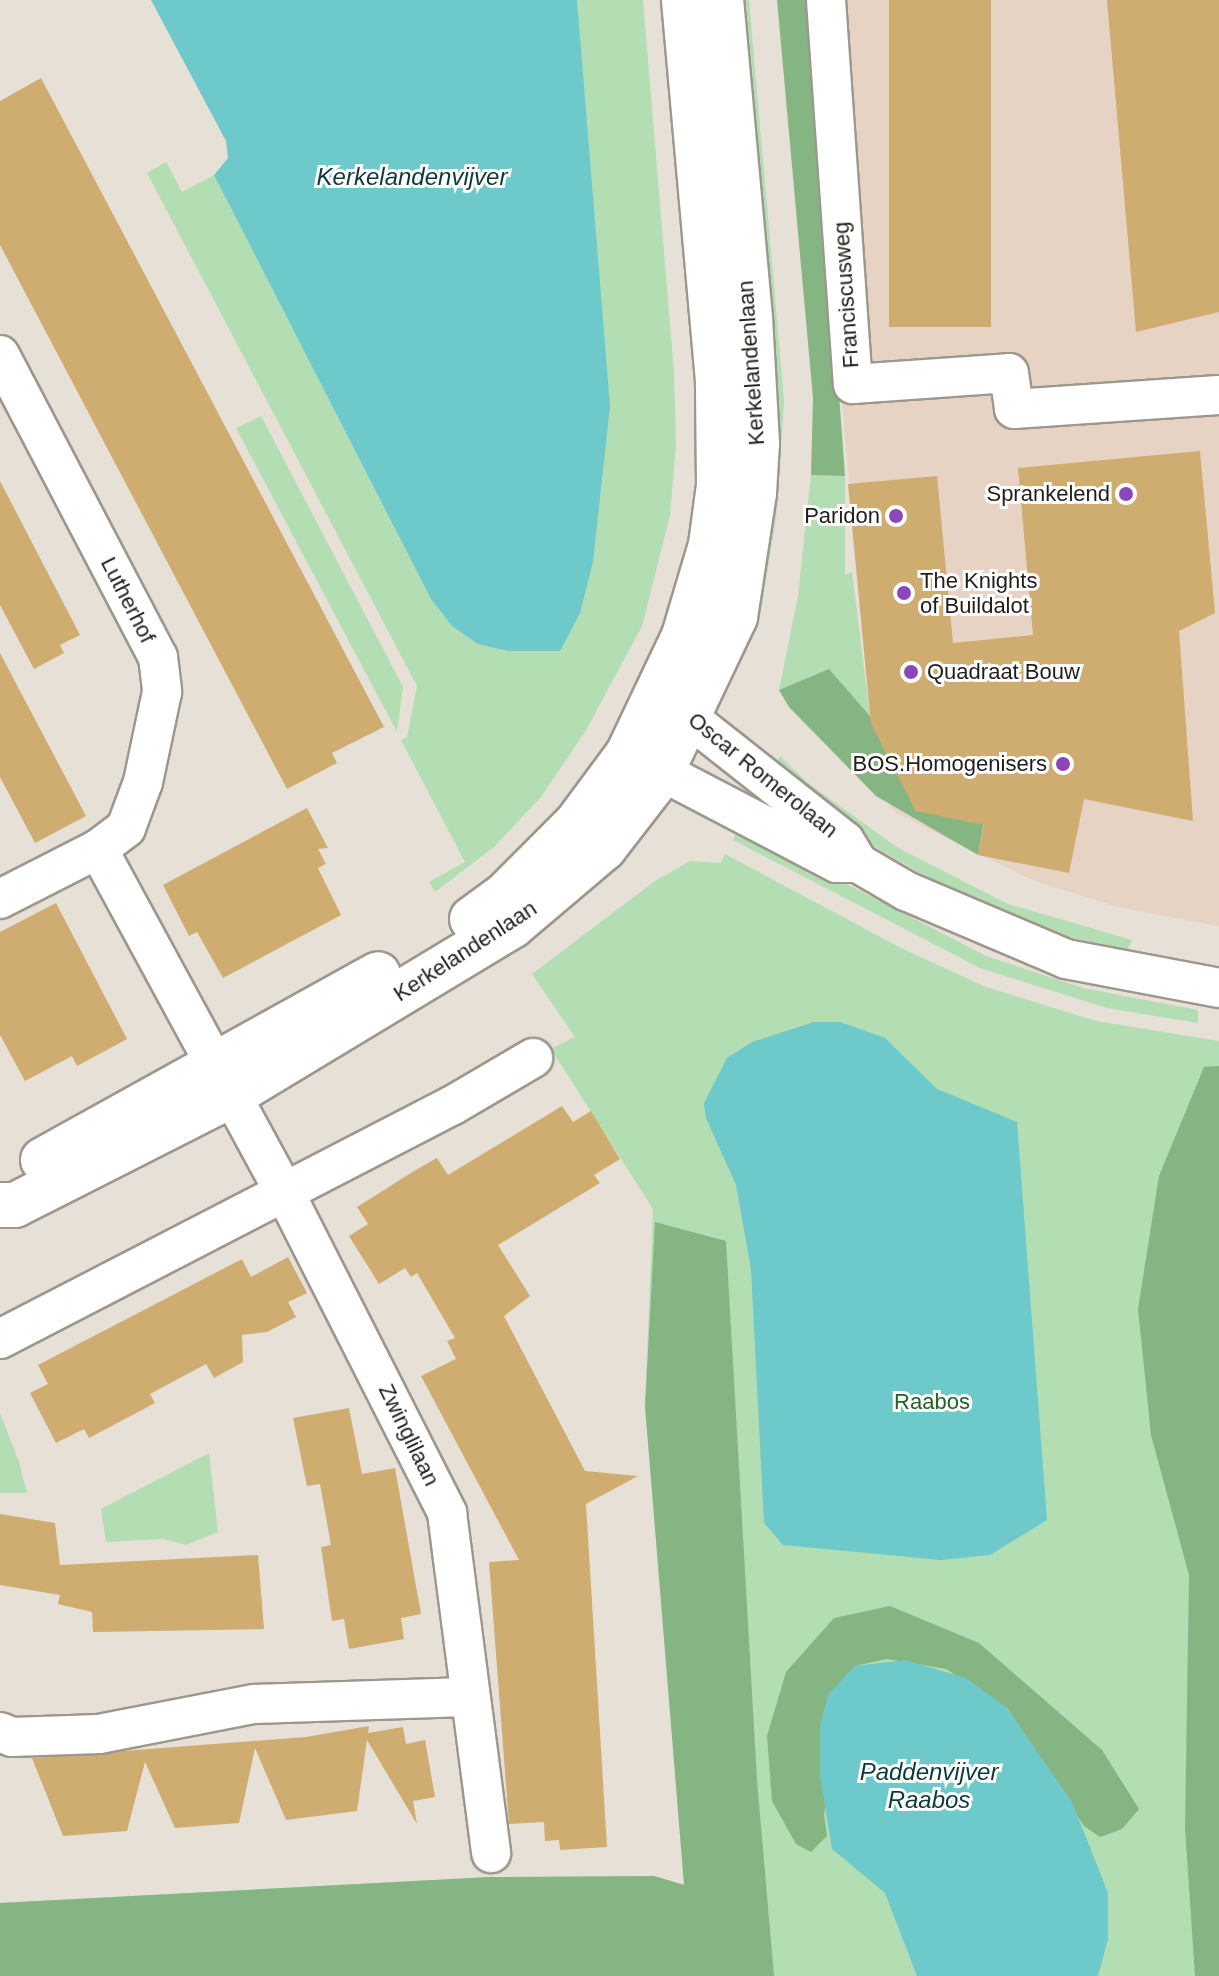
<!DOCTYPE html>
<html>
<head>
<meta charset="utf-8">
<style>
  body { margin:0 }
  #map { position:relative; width:1219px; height:1976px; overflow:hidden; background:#e7e0d6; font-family:Arial,sans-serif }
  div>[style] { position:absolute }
  .industrial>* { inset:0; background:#e7d3c4 }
  .green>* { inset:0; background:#b3ddb2 }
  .forest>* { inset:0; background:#84b583 }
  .water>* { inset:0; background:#6dc9ca }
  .building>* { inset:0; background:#cfac70; transform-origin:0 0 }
  .roads { filter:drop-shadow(2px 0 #9d978d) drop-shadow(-2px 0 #9d978d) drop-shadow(0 2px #9d978d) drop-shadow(0 -2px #9d978d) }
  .minor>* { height:38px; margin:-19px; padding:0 19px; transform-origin:19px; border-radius:19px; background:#fff }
  .tertiary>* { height:44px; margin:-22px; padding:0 22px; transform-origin:22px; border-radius:22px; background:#fff }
  .dots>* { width:22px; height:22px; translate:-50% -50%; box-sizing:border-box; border:4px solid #fff; border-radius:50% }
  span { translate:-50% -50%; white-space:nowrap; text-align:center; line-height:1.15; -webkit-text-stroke:6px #fff; paint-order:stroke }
  .street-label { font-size:22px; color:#201e1a }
  .poi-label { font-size:22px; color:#201e1a }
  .right { translate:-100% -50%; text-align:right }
  .left { translate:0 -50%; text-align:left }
  .park-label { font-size:22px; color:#216425 }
  .water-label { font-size:24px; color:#0d3a3b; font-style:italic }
</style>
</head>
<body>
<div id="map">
  <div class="industrial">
    <div style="clip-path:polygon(807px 0,1219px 0,1219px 926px,1118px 907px,1034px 881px,896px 813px,876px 789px)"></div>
  </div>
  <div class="green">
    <div style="clip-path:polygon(577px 0,643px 0,674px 372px,676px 445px,670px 515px,642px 626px,585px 732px,541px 797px,494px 847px,435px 892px,429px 882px,465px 862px,401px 740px,407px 737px,417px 686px,147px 173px,166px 162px,182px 192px,214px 175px,431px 599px,452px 626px,590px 189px)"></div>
    <div style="clip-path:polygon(730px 0,749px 0,784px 400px,777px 511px,759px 624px,743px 620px)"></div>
    <div style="clip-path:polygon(261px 416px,403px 687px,397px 732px,236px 428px)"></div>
    <div style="clip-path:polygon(811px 475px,845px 476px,845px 575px,852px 572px,870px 716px,829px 670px,779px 690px,798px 596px)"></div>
    <div style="clip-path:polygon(780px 756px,808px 783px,898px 848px,1008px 904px,1132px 940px,1127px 950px,1052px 933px,932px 880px,868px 843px,772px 769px)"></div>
    <div style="clip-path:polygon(739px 828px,986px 956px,1083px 988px,1198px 1010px,1198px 1023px,1107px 1008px,980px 968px,733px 840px)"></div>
    <div style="clip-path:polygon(725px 854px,901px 948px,986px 987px,1096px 1021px,1219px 1041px,1219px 1976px,0 1976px,0 1903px,490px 1877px,654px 1876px,685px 1885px,645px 1406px,653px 1209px,551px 1049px,575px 1037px,532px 974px,655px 881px,690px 861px,721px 863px)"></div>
    <div style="clip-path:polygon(0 1413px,19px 1462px,27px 1493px,0 1493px)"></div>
    <div style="clip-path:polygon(209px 1453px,218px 1532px,186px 1545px,163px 1539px,106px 1542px,101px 1509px)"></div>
  </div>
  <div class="forest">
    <div style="clip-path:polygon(777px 0,810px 0,845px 476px,811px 475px,813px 398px)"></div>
    <div style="clip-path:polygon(829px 669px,870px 716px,916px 811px,984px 822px,978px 855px,876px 796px,789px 707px,779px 690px)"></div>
    <div style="clip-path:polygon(1219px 1066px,1219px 1976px,1195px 1976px,1185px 1828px,1189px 1575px,1151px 1435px,1138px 1309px,1159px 1176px,1204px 1067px)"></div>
    <div style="clip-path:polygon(655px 1222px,726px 1241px,757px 1780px,774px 1976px,0 1976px,0 1903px,490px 1877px,654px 1876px,684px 1885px,645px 1406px)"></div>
    <div style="clip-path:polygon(890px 1606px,979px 1643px,1102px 1750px,1139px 1809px,1122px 1829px,1100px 1837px,1084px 1826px,1007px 1708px,946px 1669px,887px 1659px,855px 1666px,824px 1814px,827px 1836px,811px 1852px,796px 1844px,772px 1801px,767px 1736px,786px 1672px,834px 1618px)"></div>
  </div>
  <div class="water">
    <div style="clip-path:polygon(151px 0,577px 0,610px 406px,593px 562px,580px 613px,560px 651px,509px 651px,478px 644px,452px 626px,431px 599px,214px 175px,228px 158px,226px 141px)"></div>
    <div style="clip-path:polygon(814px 1022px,840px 1022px,885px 1038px,937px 1089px,1017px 1122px,1047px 1520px,990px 1555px,941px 1560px,783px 1545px,764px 1523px,751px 1269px,736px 1185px,706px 1118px,704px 1103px,727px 1058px,752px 1042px)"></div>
    <div style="clip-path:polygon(905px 1660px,966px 1678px,1007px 1708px,1072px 1802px,1108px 1893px,1108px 1939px,1098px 1976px,917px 1976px,885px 1893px,832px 1849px,820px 1776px,820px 1725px,828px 1694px,855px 1666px)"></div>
  </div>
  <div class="building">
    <div style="left:889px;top:0;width:102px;height:327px"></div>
    <div style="clip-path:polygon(1107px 0,1219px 0,1219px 312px,1136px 332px)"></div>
    <div style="clip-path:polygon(41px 78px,384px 727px,332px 753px,337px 763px,287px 789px,0 245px,0 101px)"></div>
    <div style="clip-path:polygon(1200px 451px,1215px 613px,1179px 631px,1193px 821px,1084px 799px,1069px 873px,978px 855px,984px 825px,916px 811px,871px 724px,848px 484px,937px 476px,953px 643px,1033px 635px,1018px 468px)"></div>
    <div style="clip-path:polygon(0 481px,80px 635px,60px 645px,64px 653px,34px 669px,0 605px)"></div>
    <div style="clip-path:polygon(0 653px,86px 816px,35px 843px,0 777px)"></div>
    <div style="clip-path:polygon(307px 808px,328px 848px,318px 849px,326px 864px,318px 868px,341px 915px,223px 978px,197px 932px,189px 936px,163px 885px)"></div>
    <div style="clip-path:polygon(56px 903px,127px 1039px,77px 1066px,72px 1056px,25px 1081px,0 1035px,0 932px)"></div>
    <div style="clip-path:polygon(562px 1106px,573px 1122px,591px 1111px,620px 1159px,594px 1175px,600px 1183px,498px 1245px,530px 1296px,504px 1316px,585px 1471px,638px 1476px,586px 1504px,607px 1847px,560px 1850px,559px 1840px,545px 1841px,544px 1822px,509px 1824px,489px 1562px,519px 1560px,421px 1376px,456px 1359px,447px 1341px,455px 1338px,417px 1273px,411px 1277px,405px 1268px,379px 1284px,349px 1236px,368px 1224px,357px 1207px,414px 1171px,437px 1158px,448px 1175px)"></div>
    <div style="clip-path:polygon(288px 1257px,307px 1293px,288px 1302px,296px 1317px,267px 1332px,242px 1335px,243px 1362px,214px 1378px,206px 1364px,150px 1394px,155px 1403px,89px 1438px,84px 1429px,56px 1443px,30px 1393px,48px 1384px,38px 1365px,242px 1259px,251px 1277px)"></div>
    <div style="clip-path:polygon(349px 1408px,362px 1474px,395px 1468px,421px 1614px,401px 1618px,404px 1639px,349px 1649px,344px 1619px,332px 1621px,321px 1547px,331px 1545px,320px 1484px,307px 1486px,293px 1418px)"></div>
    <div style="clip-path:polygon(0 1514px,55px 1523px,60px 1565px,258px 1555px,264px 1629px,93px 1632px,92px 1612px,58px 1604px,60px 1595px,0 1585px)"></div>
    <div style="clip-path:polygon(369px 1726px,368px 1733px,403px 1727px,406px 1744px,425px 1740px,435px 1797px,413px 1801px,417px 1824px,367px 1740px,357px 1811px,286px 1820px,255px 1748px,239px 1823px,175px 1828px,145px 1762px,127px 1831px,63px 1836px,32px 1758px,306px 1737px)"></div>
  </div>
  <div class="roads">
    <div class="minor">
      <div style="left:826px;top:0;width:385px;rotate:86deg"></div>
      <div style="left:853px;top:384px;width:156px;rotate:-4deg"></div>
      <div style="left:1009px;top:373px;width:36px;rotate:82deg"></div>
      <div style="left:1014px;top:409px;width:205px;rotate:-3.9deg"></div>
      <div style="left:0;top:355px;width:341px;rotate:62.4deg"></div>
      <div style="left:158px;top:657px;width:35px;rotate:83deg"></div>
      <div style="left:162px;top:692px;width:92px;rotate:101.9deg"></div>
      <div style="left:143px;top:782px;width:49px;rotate:110.3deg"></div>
      <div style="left:126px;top:828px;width:35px;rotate:143deg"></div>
      <div style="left:98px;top:849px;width:110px;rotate:153deg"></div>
      <div style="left:665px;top:699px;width:229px;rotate:38.3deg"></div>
      <div style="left:845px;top:841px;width:26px;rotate:59deg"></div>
      <div style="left:858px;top:863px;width:56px;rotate:30.3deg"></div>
      <div style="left:906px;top:891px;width:174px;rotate:23deg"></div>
      <div style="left:1066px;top:959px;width:156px;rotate:10.7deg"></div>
      <div style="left:634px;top:757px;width:229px;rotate:27.6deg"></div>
      <div style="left:837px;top:863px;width:21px"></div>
      <div style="left:98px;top:849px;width:392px;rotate:61.5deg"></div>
      <div style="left:285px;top:1193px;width:359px;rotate:63.1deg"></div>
      <div style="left:447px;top:1513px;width:343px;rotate:82.6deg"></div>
      <div style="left:0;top:1339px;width:510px;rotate:-27.32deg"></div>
      <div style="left:453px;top:1105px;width:93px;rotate:-30.4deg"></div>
      <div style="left:0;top:1732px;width:13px;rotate:23deg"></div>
      <div style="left:12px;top:1737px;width:87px;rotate:-2deg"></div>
      <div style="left:99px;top:1734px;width:158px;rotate:-11deg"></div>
      <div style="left:254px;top:1704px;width:213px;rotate:-1.9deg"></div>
    </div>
    <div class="tertiary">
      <div style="left:472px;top:919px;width:39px;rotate:-36deg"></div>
      <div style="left:504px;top:896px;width:102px;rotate:-45deg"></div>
      <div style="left:576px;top:824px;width:87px;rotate:-53.4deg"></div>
      <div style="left:628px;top:754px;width:131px;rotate:-64.6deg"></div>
      <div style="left:684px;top:636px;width:95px;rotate:-73.5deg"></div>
      <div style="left:711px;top:545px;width:61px;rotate:-82.4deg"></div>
      <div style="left:719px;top:485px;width:104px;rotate:-90.6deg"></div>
      <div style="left:718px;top:381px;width:383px;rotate:-95.1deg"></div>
      <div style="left:43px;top:1160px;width:383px;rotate:-29deg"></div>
      <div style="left:0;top:1205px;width:15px"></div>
      <div style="left:15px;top:1205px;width:241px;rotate:-26.9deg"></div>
      <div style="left:230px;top:1096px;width:329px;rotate:-31.1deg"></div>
      <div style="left:512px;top:926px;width:121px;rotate:-40.3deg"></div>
      <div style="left:604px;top:848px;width:90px;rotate:-52.2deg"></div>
      <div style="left:659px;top:777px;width:177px;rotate:-64.6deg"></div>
      <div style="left:735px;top:617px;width:125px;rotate:-81.3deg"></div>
      <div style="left:754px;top:493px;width:50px;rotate:-86.6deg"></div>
      <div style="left:757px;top:443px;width:125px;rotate:-93.2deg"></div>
      <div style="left:750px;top:318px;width:319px;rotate:-95.2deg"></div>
    </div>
  </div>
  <div class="dots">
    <div style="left:1126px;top:494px;background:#8a47bb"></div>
    <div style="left:896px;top:516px;background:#8a47bb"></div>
    <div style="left:904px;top:593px;background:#8a47bb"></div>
    <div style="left:911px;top:672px;background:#8a47bb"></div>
    <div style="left:1063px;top:764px;background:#8a47bb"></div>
  </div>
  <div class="street-label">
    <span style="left:846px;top:295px;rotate:-94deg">Franciscusweg</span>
    <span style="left:751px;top:363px;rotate:-94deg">Kerkelandenlaan</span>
    <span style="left:128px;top:600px;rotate:63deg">Lutherhof</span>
    <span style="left:763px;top:775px;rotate:39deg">Oscar Romerolaan</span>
    <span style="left:465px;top:951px;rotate:-33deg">Kerkelandenlaan</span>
    <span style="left:409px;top:1435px;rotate:64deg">Zwinglilaan</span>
  </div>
  <div class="poi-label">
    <span class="right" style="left:1110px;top:494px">Sprankelend</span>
    <span class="right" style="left:880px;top:516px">Paridon</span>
    <span class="left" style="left:920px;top:593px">The Knights<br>of Buildalot</span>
    <span class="left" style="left:927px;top:672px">Quadraat Bouw</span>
    <span class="right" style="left:1047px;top:764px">BOS.Homogenisers</span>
  </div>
  <div class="park-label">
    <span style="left:932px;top:1402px">Raabos</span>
  </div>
  <div class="water-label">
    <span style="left:412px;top:177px">Kerkelandenvijver</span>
    <span style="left:929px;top:1786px">Paddenvijver<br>Raabos</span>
  </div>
</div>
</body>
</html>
